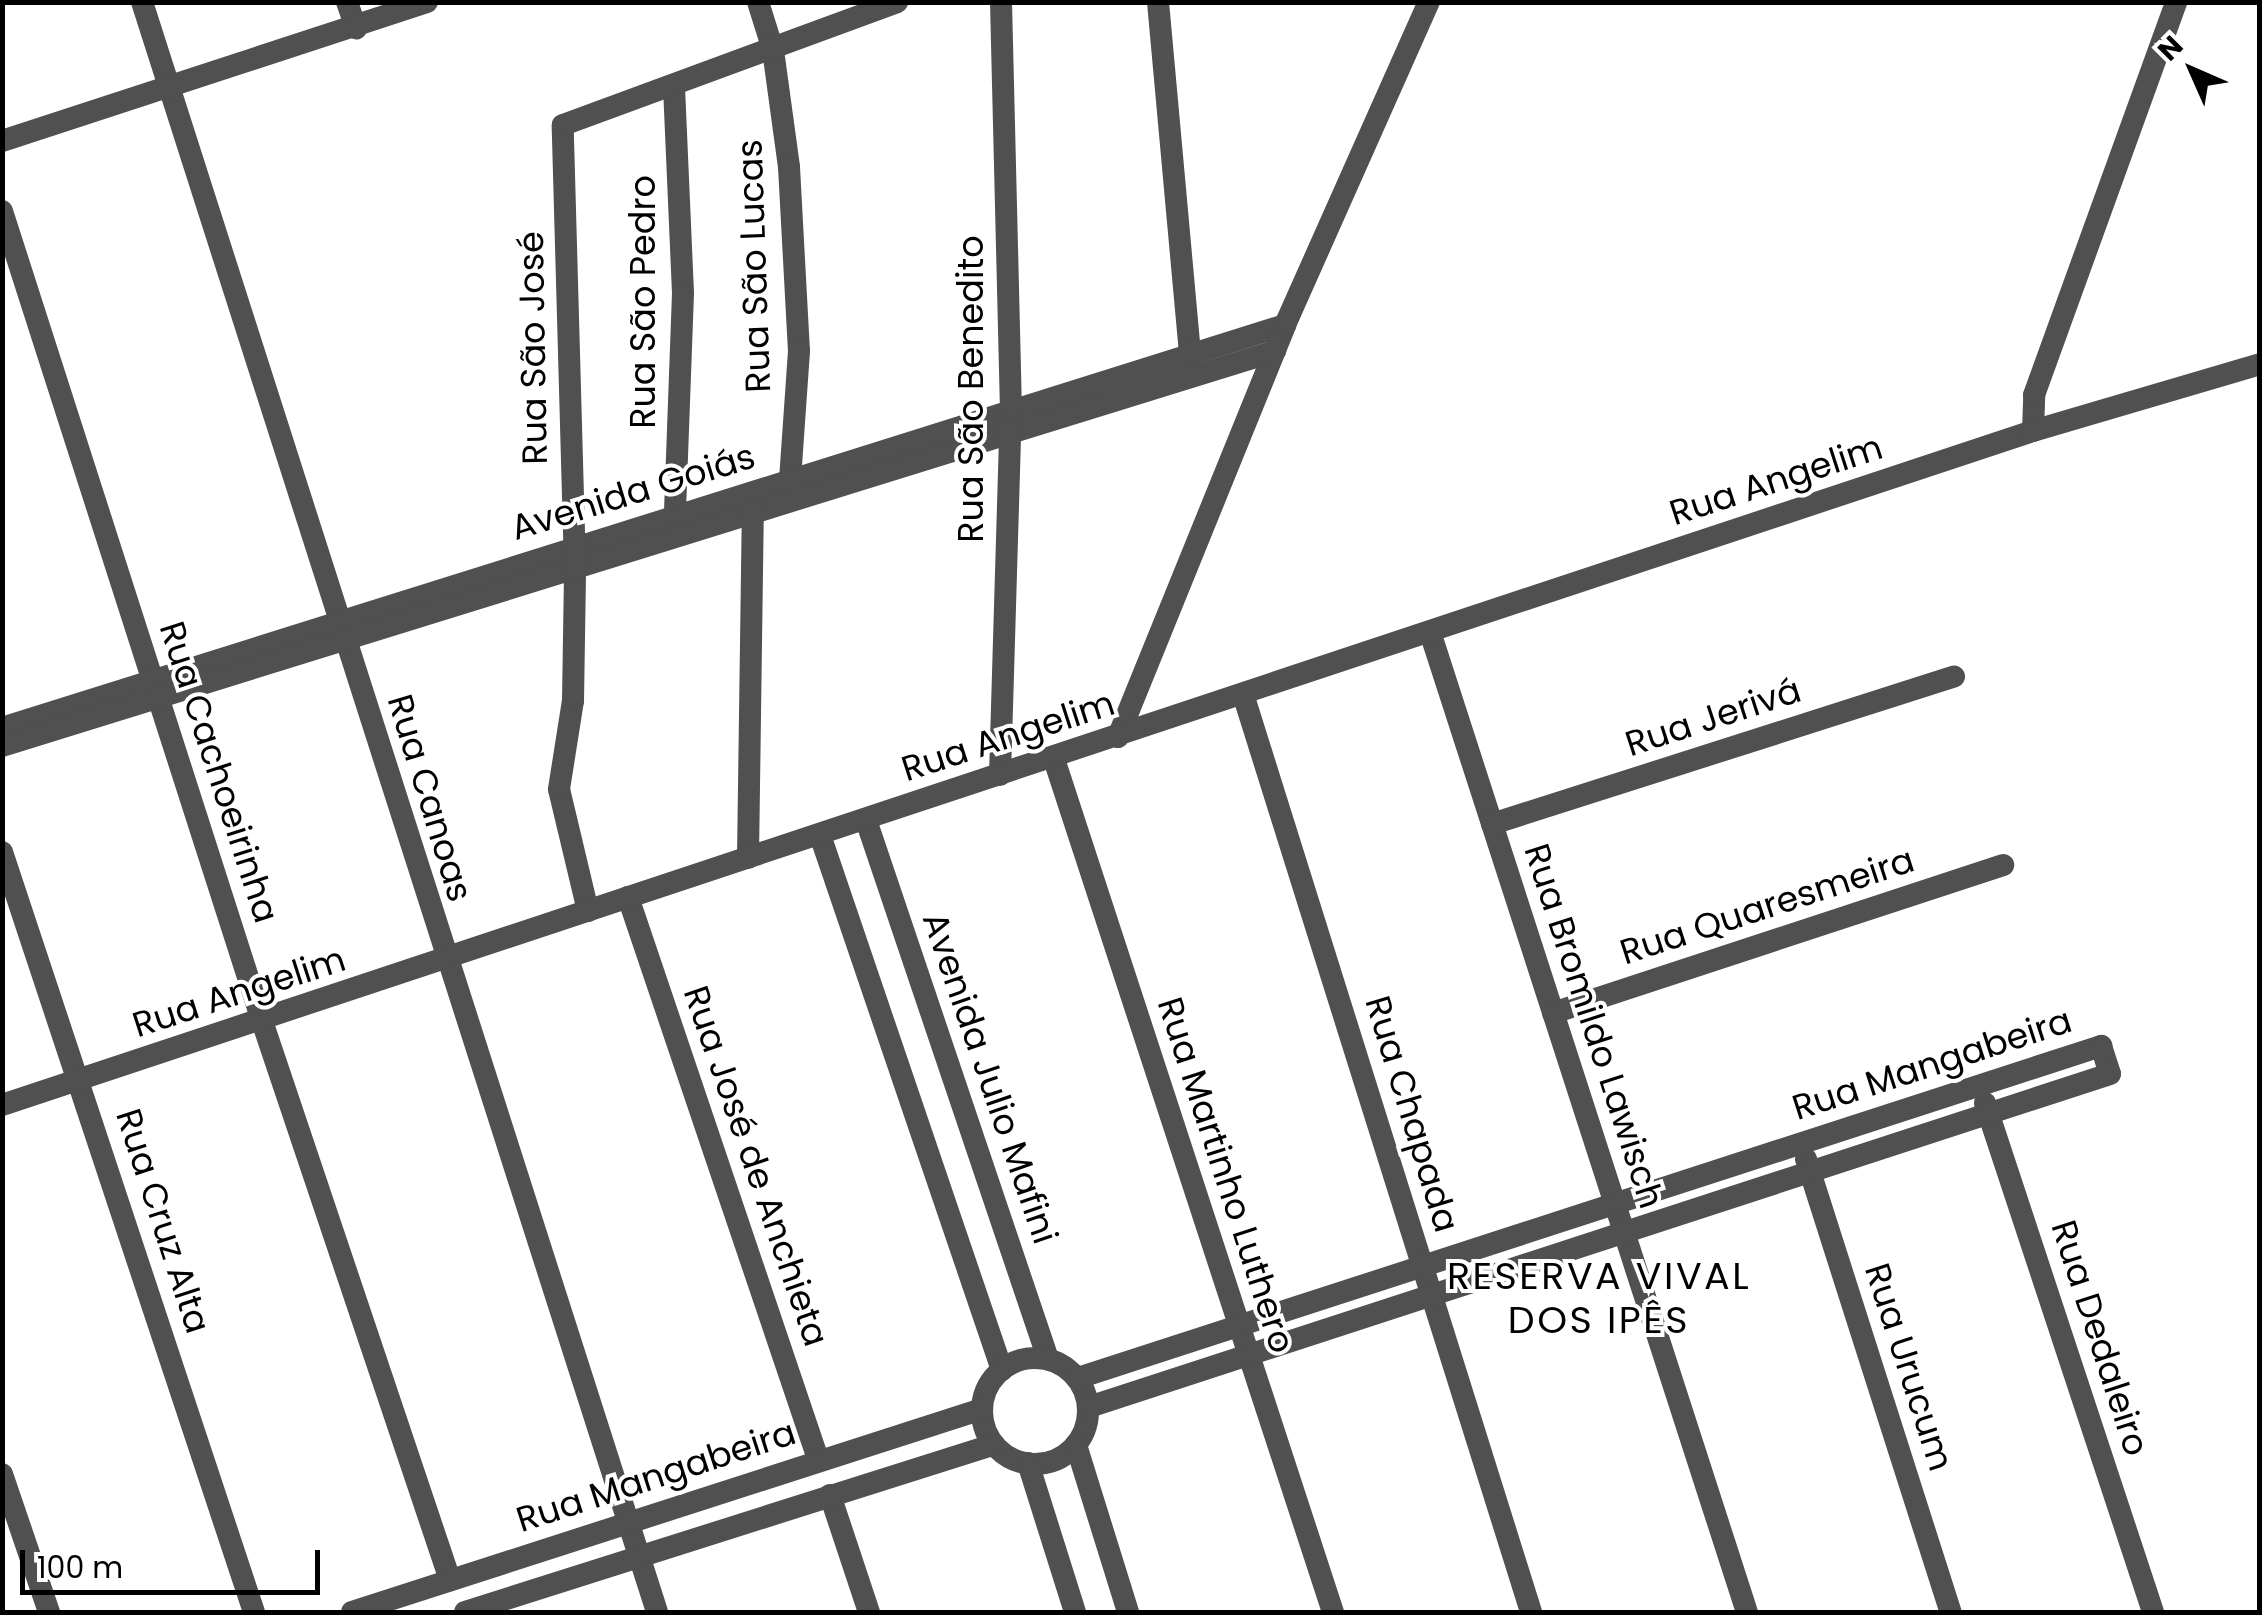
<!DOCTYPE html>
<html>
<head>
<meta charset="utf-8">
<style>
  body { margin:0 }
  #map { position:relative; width:2262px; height:1615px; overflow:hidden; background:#fff; font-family:Poppins,sans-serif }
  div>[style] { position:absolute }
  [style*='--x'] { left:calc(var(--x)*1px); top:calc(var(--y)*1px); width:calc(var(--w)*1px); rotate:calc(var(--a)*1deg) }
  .minor>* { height:22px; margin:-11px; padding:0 11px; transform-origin:11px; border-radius:11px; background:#505050 }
  .minor>.ring { margin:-11px; padding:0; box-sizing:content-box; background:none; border:22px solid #505050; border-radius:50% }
  span { translate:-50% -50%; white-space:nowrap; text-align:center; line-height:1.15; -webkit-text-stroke:8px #fff; paint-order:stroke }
  .street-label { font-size:35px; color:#000 }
  .neighbourhood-label { font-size:38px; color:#000; letter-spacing:2.5px }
  .frame { position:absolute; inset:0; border:5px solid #000; pointer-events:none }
  .north { position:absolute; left:2142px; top:20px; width:100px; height:100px; -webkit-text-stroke:8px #fff; paint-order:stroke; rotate:315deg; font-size:28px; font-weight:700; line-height:40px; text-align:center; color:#000 }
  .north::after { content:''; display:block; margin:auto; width:35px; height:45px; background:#000; clip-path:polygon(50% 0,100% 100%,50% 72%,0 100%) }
  .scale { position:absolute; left:20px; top:1550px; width:300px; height:45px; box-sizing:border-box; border:5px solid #000; border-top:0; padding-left:12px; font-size:30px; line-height:35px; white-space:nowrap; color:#000; -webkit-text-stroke:8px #fff; paint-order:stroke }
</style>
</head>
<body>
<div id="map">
  <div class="minor">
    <div style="--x:142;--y:2;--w:1690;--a:72.26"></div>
    <div style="--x:347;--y:2;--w:28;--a:71"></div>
    <div style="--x:758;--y:2;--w:50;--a:72.6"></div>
    <div style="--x:773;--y:50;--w:118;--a:82.2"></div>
    <div style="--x:789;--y:167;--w:184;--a:86.9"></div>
    <div style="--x:799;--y:351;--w:129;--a:94"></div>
    <div style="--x:1158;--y:2;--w:366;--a:84.8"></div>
    <div style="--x:674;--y:87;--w:206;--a:87.5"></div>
    <div style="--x:683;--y:293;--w:223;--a:92.1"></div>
    <div style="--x:2;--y:141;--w:447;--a:-18.1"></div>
    <div style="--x:2;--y:211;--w:851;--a:72.2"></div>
    <div style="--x:262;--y:1021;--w:590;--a:71.41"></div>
    <div style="--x:2033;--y:431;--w:36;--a:-88"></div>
    <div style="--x:2034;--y:395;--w:418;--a:-70.1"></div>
    <div style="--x:1430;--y:632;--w:1030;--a:72.08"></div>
    <div style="--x:1243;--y:694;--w:962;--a:72.58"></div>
    <div style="--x:2;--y:728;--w:1345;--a:-17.44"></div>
    <div style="--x:1118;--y:737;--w:445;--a:-67.9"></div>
    <div style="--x:1285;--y:325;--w:354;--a:-66"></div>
    <div style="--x:2;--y:746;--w:1333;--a:-17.24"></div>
    <div style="--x:1054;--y:759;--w:897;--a:71.89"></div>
    <div style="--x:1000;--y:775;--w:364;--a:-88.3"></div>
    <div style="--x:1011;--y:411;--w:409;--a:-91.4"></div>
    <div style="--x:866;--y:820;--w:569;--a:71.34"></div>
    <div style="--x:1492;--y:824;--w:485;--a:-17.7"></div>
    <div style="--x:820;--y:835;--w:565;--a:71.21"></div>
    <div style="--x:2;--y:852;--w:801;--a:71.66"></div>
    <div style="--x:748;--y:858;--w:345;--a:-89.2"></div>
    <div style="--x:628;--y:897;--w:593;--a:71.32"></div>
    <div style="--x:588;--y:911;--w:125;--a:-103.4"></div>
    <div style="--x:559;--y:789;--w:89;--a:-81"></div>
    <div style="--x:573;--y:701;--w:133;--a:-89.1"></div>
    <div style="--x:575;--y:568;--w:443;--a:-91.6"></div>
    <div style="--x:563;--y:125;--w:356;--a:-20.2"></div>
    <div style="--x:1553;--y:1013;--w:474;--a:-18.2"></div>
    <div style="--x:1985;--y:1103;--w:536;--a:71.73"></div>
    <div style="--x:2;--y:1105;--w:2140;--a:-18.36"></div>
    <div style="--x:2033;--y:431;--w:237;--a:-16.4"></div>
    <div style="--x:1806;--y:1159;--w:476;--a:72.3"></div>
    <div class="ring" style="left:982px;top:1358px;width:84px;height:84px"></div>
    <div style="--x:1078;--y:1378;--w:1076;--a:-17.98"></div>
    <div style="--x:2101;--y:1046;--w:29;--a:72"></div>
    <div style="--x:2110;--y:1074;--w:1074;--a:161.94"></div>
    <div style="--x:1076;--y:1445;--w:175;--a:72.7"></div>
    <div style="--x:1028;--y:1463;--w:156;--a:72.5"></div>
    <div style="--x:2;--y:1474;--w:146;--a:71.2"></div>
    <div style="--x:830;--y:1495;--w:123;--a:71.6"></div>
    <div style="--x:352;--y:1612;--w:662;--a:-17.86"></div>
    <div style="--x:465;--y:1612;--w:553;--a:-17.58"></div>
  </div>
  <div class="street-label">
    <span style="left:754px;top:266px;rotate:-92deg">Rua São Lucas</span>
    <span style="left:643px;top:302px;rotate:-90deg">Rua São Pedro</span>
    <span style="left:533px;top:348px;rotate:-91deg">Rua São José</span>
    <span style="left:971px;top:389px;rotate:-90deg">Rua São Benedito</span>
    <span style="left:1776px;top:480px;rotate:-18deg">Rua Angelim</span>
    <span style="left:633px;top:492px;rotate:-17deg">Avenida Goiás</span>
    <span style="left:1713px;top:717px;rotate:-18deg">Rua Jerivá</span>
    <span style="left:1008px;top:736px;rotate:-18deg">Rua Angelim</span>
    <span style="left:219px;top:772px;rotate:72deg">Rua Cachoeirinha</span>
    <span style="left:430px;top:798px;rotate:73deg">Rua Canoas</span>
    <span style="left:1767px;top:906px;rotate:-18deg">Rua Quaresmeira</span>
    <span style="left:239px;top:992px;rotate:-18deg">Rua Angelim</span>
    <span style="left:1594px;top:1026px;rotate:72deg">Rua Bromildo Lawisch</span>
    <span style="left:1932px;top:1064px;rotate:-18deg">Rua Mangabeira</span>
    <span style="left:990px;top:1078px;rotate:71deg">Avenida Julio Mafini</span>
    <span style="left:1412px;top:1114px;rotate:73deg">Rua Chapada</span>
    <span style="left:756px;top:1166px;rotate:71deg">Rua José de Anchieta</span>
    <span style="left:1226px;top:1175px;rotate:72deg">Rua Martinho Luthero</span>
    <span style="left:163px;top:1221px;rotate:72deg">Rua Cruz Alta</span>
    <span style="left:2100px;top:1338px;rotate:72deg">Rua Dedaleiro</span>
    <span style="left:1909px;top:1367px;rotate:72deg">Rua Urucum</span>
    <span style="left:656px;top:1476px;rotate:-18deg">Rua Mangabeira</span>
  </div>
  <div class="neighbourhood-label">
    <span style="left:1599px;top:1298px">RESERVA VIVAL<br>DOS IPÊS</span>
  </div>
  <div class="frame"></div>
  <div class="north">N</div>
  <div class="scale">100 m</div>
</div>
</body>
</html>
